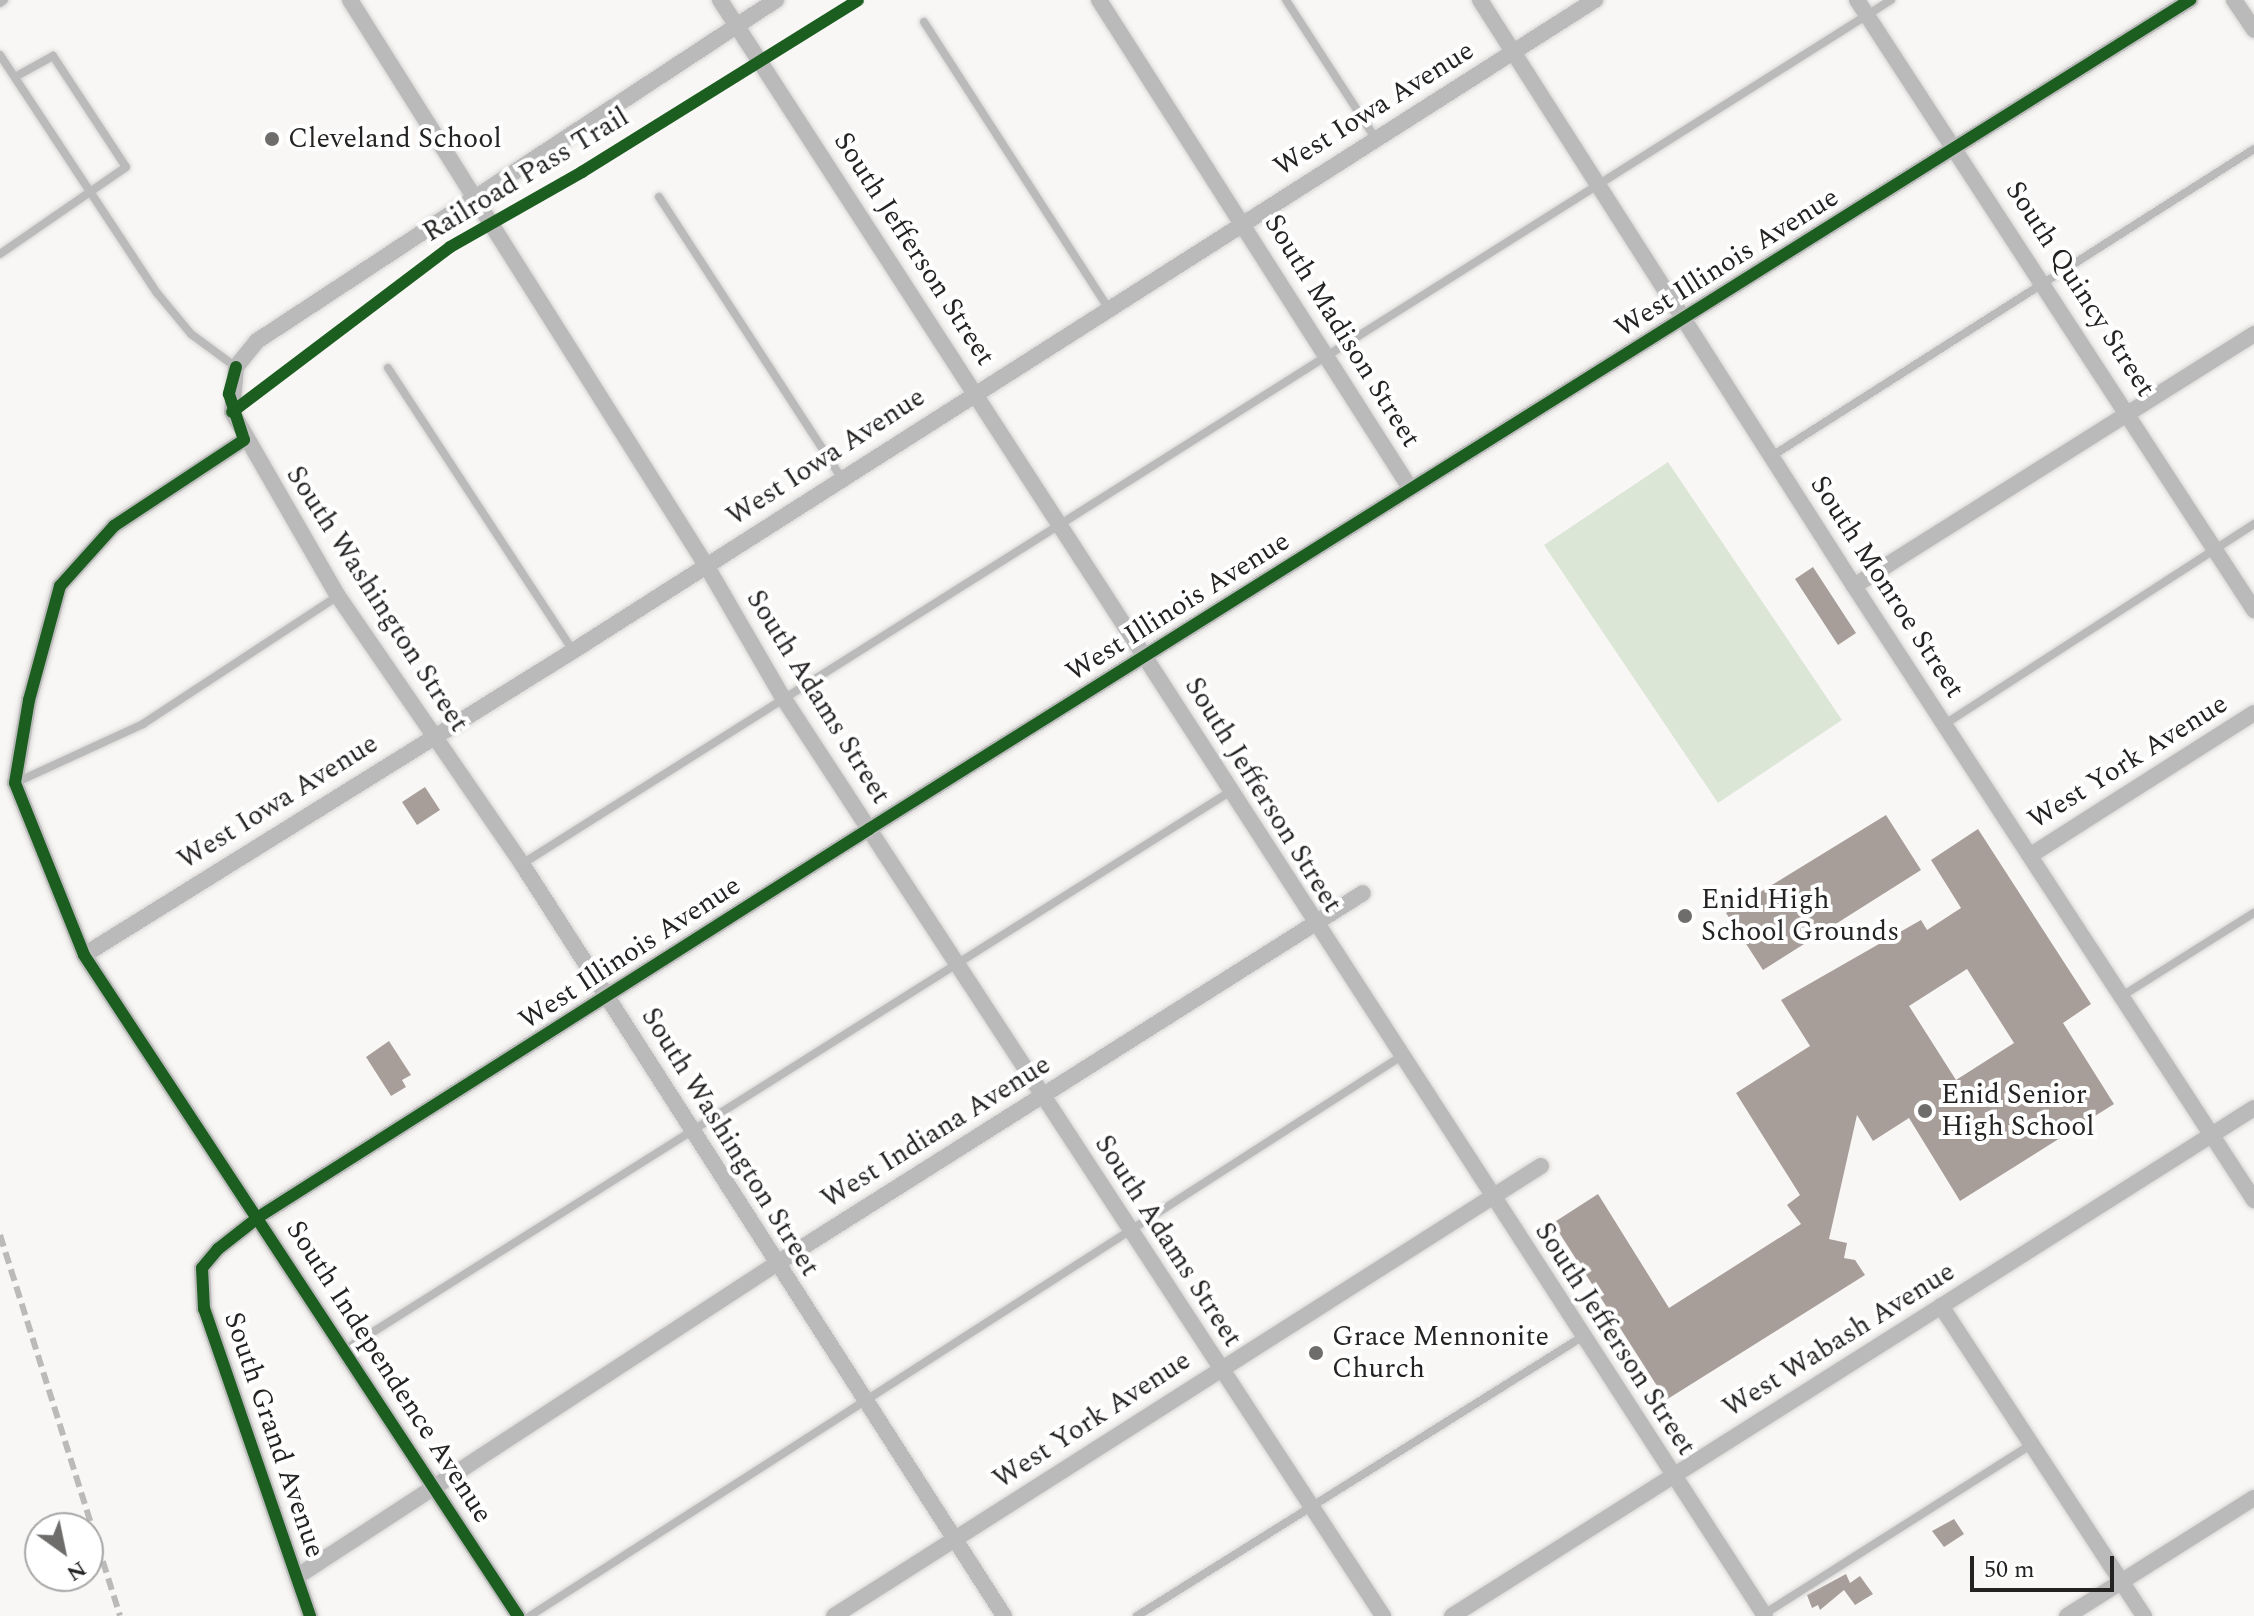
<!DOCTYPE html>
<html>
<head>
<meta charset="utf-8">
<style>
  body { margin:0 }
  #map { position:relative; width:2254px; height:1616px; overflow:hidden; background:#f9f7f5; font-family:Spectral,serif }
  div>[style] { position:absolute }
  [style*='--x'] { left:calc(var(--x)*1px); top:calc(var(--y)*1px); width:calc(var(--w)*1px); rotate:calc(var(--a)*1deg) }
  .green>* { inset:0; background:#dce6d6 }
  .building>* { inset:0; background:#a89e99 }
  .roads { filter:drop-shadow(0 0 2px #d6d5d4) drop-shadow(0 0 2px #d6d5d4) }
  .lane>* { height:8px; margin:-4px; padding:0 4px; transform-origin:4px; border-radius:4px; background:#bbbaba }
  .street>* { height:16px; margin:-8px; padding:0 8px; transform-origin:8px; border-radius:8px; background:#bbbaba }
  .rail>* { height:6px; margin-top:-3px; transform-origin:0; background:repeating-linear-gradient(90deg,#bbbab9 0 12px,transparent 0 18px) }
  .cycleway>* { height:12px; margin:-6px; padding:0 6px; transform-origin:6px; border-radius:6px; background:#1b5e20 }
  .dots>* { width:22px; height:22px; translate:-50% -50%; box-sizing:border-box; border:4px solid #fff; border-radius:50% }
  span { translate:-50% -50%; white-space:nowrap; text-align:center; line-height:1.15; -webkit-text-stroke:8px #fff; paint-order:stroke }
  .street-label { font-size:28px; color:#252322 }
  .poi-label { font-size:28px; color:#252322 }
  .left { translate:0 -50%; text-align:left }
  .north { position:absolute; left:24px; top:1512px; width:80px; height:80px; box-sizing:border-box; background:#fff; border:2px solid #a8a7a7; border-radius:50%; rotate:147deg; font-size:22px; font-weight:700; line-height:32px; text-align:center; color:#252322 }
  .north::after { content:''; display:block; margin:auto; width:28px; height:36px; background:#6f6d6c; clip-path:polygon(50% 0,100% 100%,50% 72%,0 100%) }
  .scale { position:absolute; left:1970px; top:1556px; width:144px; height:36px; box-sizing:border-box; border:4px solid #252322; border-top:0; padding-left:10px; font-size:24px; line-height:28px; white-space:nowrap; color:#252322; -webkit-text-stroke:6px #fff; paint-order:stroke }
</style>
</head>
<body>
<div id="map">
  <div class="green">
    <div style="clip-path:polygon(1668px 462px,1842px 720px,1718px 803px,1544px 545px)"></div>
  </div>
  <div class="building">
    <div style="clip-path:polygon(1813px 567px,1856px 633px,1838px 645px,1795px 579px)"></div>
    <div style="clip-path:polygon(425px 787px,440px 810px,417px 825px,402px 802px)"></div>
    <div style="clip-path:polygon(1886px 815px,1921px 870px,1763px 970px,1726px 913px)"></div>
    <div style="clip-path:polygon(evenodd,1978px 829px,2091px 1004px,2063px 1023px,2114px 1104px,1960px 1201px,1909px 1118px,1873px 1141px,1857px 1115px,1829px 1239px,1847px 1243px,1844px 1258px,1855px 1260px,1865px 1275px,1666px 1400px,1553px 1223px,1598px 1194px,1669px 1308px,1801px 1224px,1787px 1205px,1800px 1195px,1736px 1093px,1810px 1046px,1781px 1000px,1921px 920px,1927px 930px,1961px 908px,1931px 860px,1978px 829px,1967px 969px,2014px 1043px,1956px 1080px,1909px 1006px,1967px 969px)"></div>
    <div style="clip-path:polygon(389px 1041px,411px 1075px,402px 1080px,406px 1087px,391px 1096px,366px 1057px)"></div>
    <div style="clip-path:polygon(1954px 1519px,1964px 1534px,1944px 1547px,1932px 1531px)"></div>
    <div style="clip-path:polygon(1846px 1574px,1850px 1583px,1860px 1576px,1873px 1594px,1855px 1605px,1844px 1590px,1820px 1610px,1818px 1605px,1812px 1608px,1807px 1595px)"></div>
  </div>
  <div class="roads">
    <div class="lane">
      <div style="--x:1286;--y:0;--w:166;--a:57.1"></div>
      <div style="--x:0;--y:3;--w:5;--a:-37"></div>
      <div style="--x:924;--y:22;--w:339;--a:57.2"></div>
      <div style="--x:0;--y:55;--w:285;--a:56.6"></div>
      <div style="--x:157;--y:293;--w:53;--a:50.3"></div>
      <div style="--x:191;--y:334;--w:56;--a:36.3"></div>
      <div style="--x:659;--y:197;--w:334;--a:57"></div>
      <div style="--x:0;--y:254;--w:153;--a:-34.6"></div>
      <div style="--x:126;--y:167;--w:133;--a:-123.3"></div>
      <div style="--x:53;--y:56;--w:43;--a:151.1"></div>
      <div style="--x:388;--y:368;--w:338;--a:56.8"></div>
      <div style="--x:1772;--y:456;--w:571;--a:-32.49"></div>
      <div style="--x:1945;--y:724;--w:368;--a:-32.9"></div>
      <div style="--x:15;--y:783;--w:141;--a:-24.7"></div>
      <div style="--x:143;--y:724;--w:233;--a:-33.3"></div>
      <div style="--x:522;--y:864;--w:1619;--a:-32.26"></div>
      <div style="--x:2122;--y:996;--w:156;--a:-32.2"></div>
      <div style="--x:346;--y:1349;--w:1046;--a:-32.23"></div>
      <div style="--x:530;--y:1616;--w:1034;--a:-32.72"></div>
      <div style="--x:1137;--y:1616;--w:525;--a:-32.09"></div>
      <div style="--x:1761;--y:1616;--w:321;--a:-32.4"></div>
    </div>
    <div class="street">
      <div style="--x:350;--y:0;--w:668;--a:57.79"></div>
      <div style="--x:706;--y:565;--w:151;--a:59.9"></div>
      <div style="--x:782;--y:696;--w:1099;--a:56.84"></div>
      <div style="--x:720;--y:0;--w:1924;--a:57.11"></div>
      <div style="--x:776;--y:0;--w:621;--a:146.69"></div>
      <div style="--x:257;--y:341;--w:33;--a:129"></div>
      <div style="--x:236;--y:367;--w:45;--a:95.1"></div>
      <div style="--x:232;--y:412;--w:212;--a:60.1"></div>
      <div style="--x:338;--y:596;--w:325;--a:55.5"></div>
      <div style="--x:522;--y:864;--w:893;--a:57.34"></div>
      <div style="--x:1099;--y:0;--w:579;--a:57.49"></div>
      <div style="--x:1480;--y:0;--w:695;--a:57.45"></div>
      <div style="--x:1854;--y:586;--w:733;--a:56.92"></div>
      <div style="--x:1857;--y:0;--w:728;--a:56.94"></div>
      <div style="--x:2234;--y:0;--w:36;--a:56"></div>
      <div style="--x:244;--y:440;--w:156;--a:146.5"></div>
      <div style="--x:114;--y:526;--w:81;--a:132"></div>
      <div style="--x:60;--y:586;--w:118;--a:105.2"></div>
      <div style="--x:29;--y:700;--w:84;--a:99.6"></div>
      <div style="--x:15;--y:783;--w:185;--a:68.1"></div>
      <div style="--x:84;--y:955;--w:791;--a:56.71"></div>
      <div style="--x:1854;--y:586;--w:473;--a:-32.2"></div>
      <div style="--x:2031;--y:855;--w:264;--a:-32.5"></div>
      <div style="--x:84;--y:955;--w:576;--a:-31.87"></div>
      <div style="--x:573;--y:651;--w:1212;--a:-32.5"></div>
      <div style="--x:1941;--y:1306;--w:371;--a:56.8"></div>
      <div style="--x:298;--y:1576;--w:571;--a:-33.13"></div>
      <div style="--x:776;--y:1264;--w:694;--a:-32.29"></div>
      <div style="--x:310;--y:1616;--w:325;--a:-109"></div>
      <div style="--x:204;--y:1309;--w:41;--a:-92.8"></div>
      <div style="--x:202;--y:1268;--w:25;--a:-50"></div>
      <div style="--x:218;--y:1249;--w:53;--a:-38.2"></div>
      <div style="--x:260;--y:1216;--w:722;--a:-32.43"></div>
      <div style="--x:869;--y:829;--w:1560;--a:-32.11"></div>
      <div style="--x:834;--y:1616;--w:838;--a:-32.48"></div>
      <div style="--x:1452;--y:1616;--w:949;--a:-32.35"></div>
      <div style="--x:2067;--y:1616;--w:221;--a:-32.3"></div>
    </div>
  </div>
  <div class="rail">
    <div style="--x:0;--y:1235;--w:399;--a:72.5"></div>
  </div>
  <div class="cycleway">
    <div style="--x:236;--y:367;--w:28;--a:105"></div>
    <div style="--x:229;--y:394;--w:48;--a:71.9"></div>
    <div style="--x:244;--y:440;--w:156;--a:146.5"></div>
    <div style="--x:114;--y:526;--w:81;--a:132"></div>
    <div style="--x:60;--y:586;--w:118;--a:105.2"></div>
    <div style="--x:29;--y:700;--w:84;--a:99.6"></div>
    <div style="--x:15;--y:783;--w:185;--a:68.1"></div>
    <div style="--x:84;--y:955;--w:791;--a:56.71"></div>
    <div style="--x:232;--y:412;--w:273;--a:-37.1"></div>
    <div style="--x:450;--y:247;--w:152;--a:-29.6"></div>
    <div style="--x:582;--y:172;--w:325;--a:-31.9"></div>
    <div style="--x:310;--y:1616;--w:325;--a:-109"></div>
    <div style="--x:204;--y:1309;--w:41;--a:-92.8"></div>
    <div style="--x:202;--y:1268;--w:25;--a:-50"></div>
    <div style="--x:218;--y:1249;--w:53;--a:-38.2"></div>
    <div style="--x:260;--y:1216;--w:722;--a:-32.43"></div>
    <div style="--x:869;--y:829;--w:1560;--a:-32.11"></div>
  </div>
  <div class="dots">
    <div style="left:272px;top:139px;background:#6f6d6c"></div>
    <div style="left:1685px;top:916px;background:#6f6d6c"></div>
    <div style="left:1925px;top:1111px;background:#6f6d6c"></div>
    <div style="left:1316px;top:1353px;background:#6f6d6c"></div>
  </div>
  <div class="street-label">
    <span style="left:1374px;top:109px;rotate:-32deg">West Iowa Avenue</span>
    <span style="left:526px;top:175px;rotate:-31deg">Railroad Pass Trail</span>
    <span style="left:914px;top:249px;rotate:57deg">South Jefferson Street</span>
    <span style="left:1727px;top:263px;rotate:-32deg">West Illinois Avenue</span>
    <span style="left:2080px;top:289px;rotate:57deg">South Quincy Street</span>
    <span style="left:1342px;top:331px;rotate:58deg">South Madison Street</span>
    <span style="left:826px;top:457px;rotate:-33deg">West Iowa Avenue</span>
    <span style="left:1887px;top:587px;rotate:57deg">South Monroe Street</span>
    <span style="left:377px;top:599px;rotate:57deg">South Washington Street</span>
    <span style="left:1178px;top:607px;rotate:-32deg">West Illinois Avenue</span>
    <span style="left:818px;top:697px;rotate:58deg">South Adams Street</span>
    <span style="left:2128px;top:762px;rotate:-32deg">West York Avenue</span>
    <span style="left:1263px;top:795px;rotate:58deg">South Jefferson Street</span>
    <span style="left:278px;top:802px;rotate:-32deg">West Iowa Avenue</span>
    <span style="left:630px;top:953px;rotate:-33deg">West Illinois Avenue</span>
    <span style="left:936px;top:1132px;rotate:-32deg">West Indiana Avenue</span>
    <span style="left:730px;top:1142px;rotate:58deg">South Washington Street</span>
    <span style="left:1168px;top:1241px;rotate:57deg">South Adams Street</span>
    <span style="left:1615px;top:1339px;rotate:57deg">South Jefferson Street</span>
    <span style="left:1839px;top:1340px;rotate:-32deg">West Wabash Avenue</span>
    <span style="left:389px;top:1372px;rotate:57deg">South Independence Avenue</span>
    <span style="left:1092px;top:1420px;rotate:-33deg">West York Avenue</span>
    <span style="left:274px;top:1435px;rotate:71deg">South Grand Avenue</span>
  </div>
  <div class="poi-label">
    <span class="left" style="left:288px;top:139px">Cleveland School</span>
    <span class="left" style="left:1701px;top:916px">Enid High<br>School Grounds</span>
    <span class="left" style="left:1941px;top:1111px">Enid Senior<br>High School</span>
    <span class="left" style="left:1332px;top:1353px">Grace Mennonite<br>Church</span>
  </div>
  <div class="north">N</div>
  <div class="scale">50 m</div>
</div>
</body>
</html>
